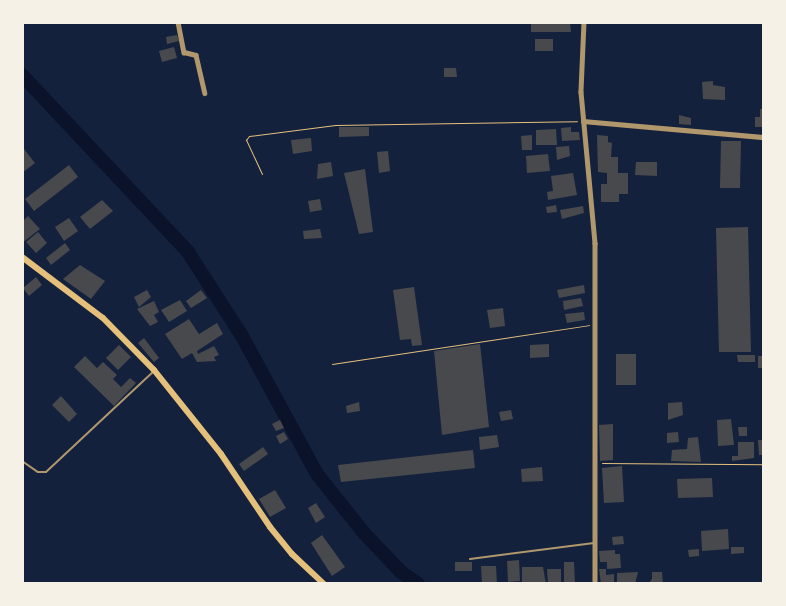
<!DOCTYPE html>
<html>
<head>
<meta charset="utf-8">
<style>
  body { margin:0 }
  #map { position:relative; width:786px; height:606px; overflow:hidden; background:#14213d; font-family:Mulish,sans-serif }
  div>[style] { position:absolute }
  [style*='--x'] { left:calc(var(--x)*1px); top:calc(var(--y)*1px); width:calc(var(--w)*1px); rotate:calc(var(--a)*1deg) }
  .river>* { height:14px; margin:-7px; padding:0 7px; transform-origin:7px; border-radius:7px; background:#0b132b }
  .building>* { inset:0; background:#48494c }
  .path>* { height:1px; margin:-0.5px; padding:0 0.5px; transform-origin:0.5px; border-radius:0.5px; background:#e5c07b }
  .service>* { height:2px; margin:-1px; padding:0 1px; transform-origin:1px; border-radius:1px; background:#b1986c }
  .minor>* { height:4.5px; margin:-2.25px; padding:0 2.25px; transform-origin:2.25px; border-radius:2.25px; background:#b1986c }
  .secondary>* { height:6px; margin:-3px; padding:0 3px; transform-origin:3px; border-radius:3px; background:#e5c07b }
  span { translate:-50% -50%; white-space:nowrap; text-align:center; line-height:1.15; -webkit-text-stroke:4.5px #f6f1e7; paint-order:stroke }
  .frame { position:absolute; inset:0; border:24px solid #f6f1e7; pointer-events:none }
</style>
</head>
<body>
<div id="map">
  <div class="river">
    <div style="--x:22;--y:75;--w:243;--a:46.8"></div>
    <div style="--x:188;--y:252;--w:100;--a:57.3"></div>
    <div style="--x:242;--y:336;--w:157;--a:61.5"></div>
    <div style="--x:317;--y:474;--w:75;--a:51.5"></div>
    <div style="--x:364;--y:533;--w:54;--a:46.5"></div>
    <div style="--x:401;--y:572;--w:21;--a:35"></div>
  </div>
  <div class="building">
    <div style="clip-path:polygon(531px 22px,570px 22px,571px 32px,531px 32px)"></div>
    <div style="clip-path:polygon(177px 35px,179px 41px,167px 44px,166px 37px)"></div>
    <div style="clip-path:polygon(535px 39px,553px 39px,553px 51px,535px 51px)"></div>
    <div style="clip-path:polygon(174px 47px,177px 58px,162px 62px,159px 51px)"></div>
    <div style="clip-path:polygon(444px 68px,456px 68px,457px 77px,444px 77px)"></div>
    <div style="clip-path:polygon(713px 81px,713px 85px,725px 87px,725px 100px,703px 99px,702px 82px)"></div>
    <div style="clip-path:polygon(760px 109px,764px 109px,764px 127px,755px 127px,755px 117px,760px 117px)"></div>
    <div style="clip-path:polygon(679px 115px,691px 118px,691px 125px,679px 124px)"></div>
    <div style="clip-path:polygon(339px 127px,369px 127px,369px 136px,339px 137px)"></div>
    <div style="clip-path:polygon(571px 127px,571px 132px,579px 132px,580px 140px,562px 141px,561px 128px)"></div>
    <div style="clip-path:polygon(556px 129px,557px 145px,536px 145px,536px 130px)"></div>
    <div style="clip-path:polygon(532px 135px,532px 150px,522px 150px,521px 136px)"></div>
    <div style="clip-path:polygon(597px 135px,608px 136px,608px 142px,612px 143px,611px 157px,618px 157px,618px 173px,628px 173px,628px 194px,619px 194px,619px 202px,601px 202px,601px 184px,607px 184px,607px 173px,598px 172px)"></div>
    <div style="clip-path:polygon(311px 138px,312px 151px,293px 154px,291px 140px)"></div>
    <div style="clip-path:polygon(721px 141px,741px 141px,740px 188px,720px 188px)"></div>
    <div style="clip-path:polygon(569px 146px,570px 156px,557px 160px,556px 147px)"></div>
    <div style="clip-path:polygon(24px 149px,35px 163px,22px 173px,22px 151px)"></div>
    <div style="clip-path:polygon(388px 151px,390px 171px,379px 173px,377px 152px)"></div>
    <div style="clip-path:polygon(548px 154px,550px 171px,527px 173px,526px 156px)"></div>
    <div style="clip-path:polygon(331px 162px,333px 176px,317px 179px,318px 164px)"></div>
    <div style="clip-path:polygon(636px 162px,657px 162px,657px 176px,635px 175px)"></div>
    <div style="clip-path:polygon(69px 165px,78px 177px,34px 211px,25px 199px)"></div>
    <div style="clip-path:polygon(365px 169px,373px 232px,359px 234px,344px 173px)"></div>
    <div style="clip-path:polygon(573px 173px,577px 195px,548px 200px,547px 192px,553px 191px,551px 176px)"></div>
    <div style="clip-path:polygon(320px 199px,322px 210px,310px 212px,308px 201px)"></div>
    <div style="clip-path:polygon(102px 200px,113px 211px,90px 229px,80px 217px)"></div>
    <div style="clip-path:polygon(556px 205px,557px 212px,547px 213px,546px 207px)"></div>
    <div style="clip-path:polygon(583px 206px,584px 213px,562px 219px,560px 210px)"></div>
    <div style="clip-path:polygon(28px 216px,40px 229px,22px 243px,22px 222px)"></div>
    <div style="clip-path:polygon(69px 218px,78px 231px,64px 241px,55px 227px)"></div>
    <div style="clip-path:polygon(748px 227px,751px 352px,719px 352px,716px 228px)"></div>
    <div style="clip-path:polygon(320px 229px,322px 238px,304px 239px,303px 231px)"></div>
    <div style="clip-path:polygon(38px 232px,47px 243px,36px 253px,26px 242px)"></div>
    <div style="clip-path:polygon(65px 243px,70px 250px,51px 265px,46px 258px)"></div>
    <div style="clip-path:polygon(80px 265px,105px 281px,91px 299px,63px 279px)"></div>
    <div style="clip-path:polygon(36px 277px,42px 285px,29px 296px,23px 288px)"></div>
    <div style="clip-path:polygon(584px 285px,585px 293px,559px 298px,557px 290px)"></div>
    <div style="clip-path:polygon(414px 287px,422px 345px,412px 346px,411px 339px,400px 340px,393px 290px)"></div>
    <div style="clip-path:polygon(147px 290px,151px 297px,139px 307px,134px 297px)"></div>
    <div style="clip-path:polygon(201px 290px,207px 298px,191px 308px,186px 301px)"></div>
    <div style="clip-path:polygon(581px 298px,583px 306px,564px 310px,563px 301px)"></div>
    <div style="clip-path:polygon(180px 300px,187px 311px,169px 322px,161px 310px)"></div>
    <div style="clip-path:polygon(154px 301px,159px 312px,154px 315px,158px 322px,150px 326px,137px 309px)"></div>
    <div style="clip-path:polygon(503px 308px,505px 326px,490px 328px,487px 310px)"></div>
    <div style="clip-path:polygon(584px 312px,585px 320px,567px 323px,565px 314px)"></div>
    <div style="clip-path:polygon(189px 319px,199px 334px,217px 323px,223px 334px,197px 351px,198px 354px,214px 346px,219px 355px,214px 357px,216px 361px,197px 362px,192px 353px,182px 359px,165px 334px)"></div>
    <div style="clip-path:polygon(144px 338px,159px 358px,154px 362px,138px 343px)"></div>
    <div style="clip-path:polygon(480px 344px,489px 427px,442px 435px,434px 351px)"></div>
    <div style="clip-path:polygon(549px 344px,549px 357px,530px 358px,530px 345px)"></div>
    <div style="clip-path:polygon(119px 345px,131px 357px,118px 370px,106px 358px)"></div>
    <div style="clip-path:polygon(616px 354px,636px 354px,636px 385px,616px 385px)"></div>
    <div style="clip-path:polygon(737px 355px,755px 355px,755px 362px,738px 362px)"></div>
    <div style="clip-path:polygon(85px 356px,97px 368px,103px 362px,117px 375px,113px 379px,121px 387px,130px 378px,136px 383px,114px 406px,74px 367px)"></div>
    <div style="clip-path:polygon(758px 356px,764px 356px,764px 368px,758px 368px)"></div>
    <div style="clip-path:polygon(61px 396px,77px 414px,69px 422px,52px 405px)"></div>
    <div style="clip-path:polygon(359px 402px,360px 411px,347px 413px,346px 406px)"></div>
    <div style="clip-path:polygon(682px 402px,683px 415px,668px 420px,668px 403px)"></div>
    <div style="clip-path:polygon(511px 410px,513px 419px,501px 421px,499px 412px)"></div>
    <div style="clip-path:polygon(731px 419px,734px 445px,718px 446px,717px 420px)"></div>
    <div style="clip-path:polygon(280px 420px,284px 428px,276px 431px,272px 424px)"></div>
    <div style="clip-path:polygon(613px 424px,613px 460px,600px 461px,599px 425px)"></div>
    <div style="clip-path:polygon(738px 427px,747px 427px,747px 436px,739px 436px)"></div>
    <div style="clip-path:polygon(284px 432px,288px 439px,280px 444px,276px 436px)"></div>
    <div style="clip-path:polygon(678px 432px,679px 442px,667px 443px,667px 433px)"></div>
    <div style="clip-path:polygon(497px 435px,499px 447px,480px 450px,479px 437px)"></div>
    <div style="clip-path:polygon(698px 437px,701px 462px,671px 461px,672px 450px,687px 449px,688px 438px)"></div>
    <div style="clip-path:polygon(758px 440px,764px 440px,764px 455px,759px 455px)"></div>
    <div style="clip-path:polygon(738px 442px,754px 442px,754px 458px,732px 461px,732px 456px,738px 456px)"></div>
    <div style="clip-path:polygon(263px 447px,268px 454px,244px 471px,239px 464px)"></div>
    <div style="clip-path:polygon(473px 450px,475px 468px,341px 482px,338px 465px)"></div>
    <div style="clip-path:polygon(622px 466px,624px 502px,604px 503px,602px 468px)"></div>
    <div style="clip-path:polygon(542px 467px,543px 481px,522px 482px,521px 469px)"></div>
    <div style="clip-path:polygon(712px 478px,713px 497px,678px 498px,677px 479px)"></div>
    <div style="clip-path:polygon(275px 490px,286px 508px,270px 517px,259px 499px)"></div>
    <div style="clip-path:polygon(316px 503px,325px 517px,316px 523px,308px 508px)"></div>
    <div style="clip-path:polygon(728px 529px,729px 549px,702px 551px,701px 531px)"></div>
    <div style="clip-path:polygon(322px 535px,345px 567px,332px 576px,311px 543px)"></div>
    <div style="clip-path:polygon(623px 536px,624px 544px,613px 545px,612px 537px)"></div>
    <div style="clip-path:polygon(731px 547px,744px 547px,744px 553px,731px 554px)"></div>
    <div style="clip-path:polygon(699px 549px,699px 556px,689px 557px,688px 550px)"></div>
    <div style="clip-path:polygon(615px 550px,615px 554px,620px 554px,621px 568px,607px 569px,607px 562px,600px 562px,599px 551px)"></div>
    <div style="clip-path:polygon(519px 560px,520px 581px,508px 582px,507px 561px)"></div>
    <div style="clip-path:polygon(455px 562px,472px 562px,472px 571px,455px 571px)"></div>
    <div style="clip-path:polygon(564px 562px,574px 562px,575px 584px,564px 584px)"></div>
    <div style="clip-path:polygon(481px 566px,496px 566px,497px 584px,482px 584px)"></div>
    <div style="clip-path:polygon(522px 567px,543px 567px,546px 584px,522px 584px)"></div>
    <div style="clip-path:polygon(547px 569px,561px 569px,561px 584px,548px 584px)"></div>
    <div style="clip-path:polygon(599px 569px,606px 569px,606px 575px,614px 574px,614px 584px,601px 584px)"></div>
    <div style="clip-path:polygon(638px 572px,635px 584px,617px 584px,617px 573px)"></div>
    <div style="clip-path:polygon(652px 572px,662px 572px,663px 584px,648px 584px,652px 579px)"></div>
  </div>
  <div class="path">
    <div style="--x:262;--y:174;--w:38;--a:-115"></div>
    <div style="--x:246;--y:140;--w:5;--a:-53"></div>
    <div style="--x:249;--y:136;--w:87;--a:-7.3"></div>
    <div style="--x:335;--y:125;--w:242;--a:-0.9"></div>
    <div style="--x:332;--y:364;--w:260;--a:-8.6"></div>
    <div style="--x:602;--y:463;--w:162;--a:0.4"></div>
  </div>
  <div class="service">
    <div style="--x:22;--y:461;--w:19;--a:35"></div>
    <div style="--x:38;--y:472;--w:8;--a:0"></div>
    <div style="--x:46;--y:472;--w:146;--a:-43.1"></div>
    <div style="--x:470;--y:559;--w:125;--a:-7.4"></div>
  </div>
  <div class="minor">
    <div style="--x:178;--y:22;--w:31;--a:79"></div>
    <div style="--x:184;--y:52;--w:12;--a:14"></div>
    <div style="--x:196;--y:55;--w:39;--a:77"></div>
    <div style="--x:584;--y:22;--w:70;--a:92.5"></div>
    <div style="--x:581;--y:92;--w:152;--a:84.7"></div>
    <div style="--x:595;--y:243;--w:341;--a:90"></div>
    <div style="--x:583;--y:121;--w:182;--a:5.1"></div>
  </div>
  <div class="secondary">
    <div style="--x:22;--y:257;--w:101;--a:37"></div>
    <div style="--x:103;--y:318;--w:73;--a:45.6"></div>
    <div style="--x:154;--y:370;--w:107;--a:51.4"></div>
    <div style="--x:221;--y:454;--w:88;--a:56.1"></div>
    <div style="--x:270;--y:527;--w:35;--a:51"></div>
    <div style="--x:292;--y:554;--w:44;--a:43.2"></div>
  </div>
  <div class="frame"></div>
</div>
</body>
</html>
